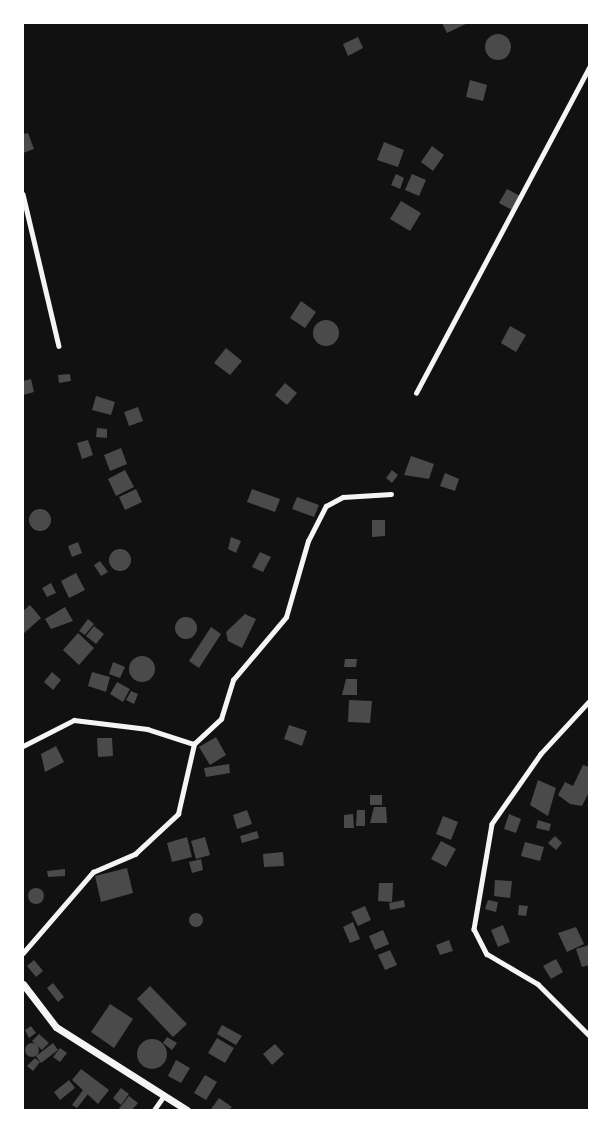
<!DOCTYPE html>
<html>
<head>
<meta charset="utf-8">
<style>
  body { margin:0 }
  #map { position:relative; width:612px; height:1133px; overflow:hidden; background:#111; font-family:Merriweather,serif }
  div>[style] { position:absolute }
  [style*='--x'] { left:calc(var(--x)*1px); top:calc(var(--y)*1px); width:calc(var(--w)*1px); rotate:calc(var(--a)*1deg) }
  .building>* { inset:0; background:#4a4a4a }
  .round { border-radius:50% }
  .minor>* { height:4.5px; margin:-2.25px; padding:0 2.25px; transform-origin:2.25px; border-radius:2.25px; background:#f5f5f5 }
  .primary>* { height:7px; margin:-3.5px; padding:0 3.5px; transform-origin:3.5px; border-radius:3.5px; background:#f5f5f5 }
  span { translate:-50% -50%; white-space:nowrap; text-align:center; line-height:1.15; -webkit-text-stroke:6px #fff; paint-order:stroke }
  .frame { position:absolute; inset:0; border:24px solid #fff; pointer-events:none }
</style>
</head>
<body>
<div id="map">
  <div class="building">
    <div style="clip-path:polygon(442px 23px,468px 23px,447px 33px)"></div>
    <div class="round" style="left:485px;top:34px;width:26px;height:26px"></div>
    <div style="clip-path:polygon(358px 37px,363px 48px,348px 56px,343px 44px)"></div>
    <div style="clip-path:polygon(470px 80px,487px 85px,483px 101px,466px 97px)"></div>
    <div style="clip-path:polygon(28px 133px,34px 149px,23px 153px,23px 134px)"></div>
    <div style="clip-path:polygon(384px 142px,404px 150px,398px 167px,377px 160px)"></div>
    <div style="clip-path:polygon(432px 146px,444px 155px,433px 171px,421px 162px)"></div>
    <div style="clip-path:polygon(396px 174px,404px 178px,400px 189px,391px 185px)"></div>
    <div style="clip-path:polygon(412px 174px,426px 180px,419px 196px,405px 190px)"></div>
    <div style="clip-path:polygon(507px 189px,520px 196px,512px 210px,499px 203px)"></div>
    <div style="clip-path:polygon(401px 201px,421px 213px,410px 231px,390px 219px)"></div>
    <div style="clip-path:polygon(301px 301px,316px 312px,305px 328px,290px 318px)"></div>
    <div class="round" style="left:313px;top:320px;width:26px;height:26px"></div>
    <div style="clip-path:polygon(510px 326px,526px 335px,516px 352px,501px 343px)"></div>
    <div style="clip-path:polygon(226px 348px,242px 361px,230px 375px,214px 363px)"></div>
    <div style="clip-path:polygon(70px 374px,71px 381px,59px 383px,58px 375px)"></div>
    <div style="clip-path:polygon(31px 379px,34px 392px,23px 395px,23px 381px)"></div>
    <div style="clip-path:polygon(285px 383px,297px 393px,287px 405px,275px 395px)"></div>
    <div style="clip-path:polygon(96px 396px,115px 402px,111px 415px,92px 410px)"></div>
    <div style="clip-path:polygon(138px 407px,143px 421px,129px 426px,124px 412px)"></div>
    <div style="clip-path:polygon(97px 428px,107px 429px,107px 438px,96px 437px)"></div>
    <div style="clip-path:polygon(88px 440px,93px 455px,82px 459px,77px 443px)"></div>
    <div style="clip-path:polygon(121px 448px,127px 464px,110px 471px,104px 455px)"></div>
    <div style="clip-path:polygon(411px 456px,434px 464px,429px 479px,404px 475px)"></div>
    <div style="clip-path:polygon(125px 470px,134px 487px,116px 496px,108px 479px)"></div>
    <div style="clip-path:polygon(392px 470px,398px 475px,392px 483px,386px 478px)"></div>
    <div style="clip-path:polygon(445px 473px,459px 479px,455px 491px,440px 486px)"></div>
    <div style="clip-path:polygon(136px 489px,142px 502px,125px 510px,119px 497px)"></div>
    <div style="clip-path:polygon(252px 489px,280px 499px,275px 512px,247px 502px)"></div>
    <div style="clip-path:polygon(297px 497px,319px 505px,314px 517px,292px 509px)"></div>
    <div class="round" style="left:29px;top:509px;width:22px;height:22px"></div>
    <div style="clip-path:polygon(372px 520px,385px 520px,385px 536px,372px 537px)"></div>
    <div style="clip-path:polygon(231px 537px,241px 541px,236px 553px,228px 549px)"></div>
    <div style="clip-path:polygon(78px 542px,82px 553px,72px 557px,68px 546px)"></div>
    <div class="round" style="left:109px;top:549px;width:22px;height:22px"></div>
    <div style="clip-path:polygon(260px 552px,271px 557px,263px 572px,252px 567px)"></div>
    <div style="clip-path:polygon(100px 561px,108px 572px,101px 576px,94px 565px)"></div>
    <div style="clip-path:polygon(76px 573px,85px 590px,69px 598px,61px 581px)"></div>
    <div style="clip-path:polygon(51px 583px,56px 593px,47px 597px,42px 588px)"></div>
    <div style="clip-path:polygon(30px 605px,41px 618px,23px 634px,23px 611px)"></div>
    <div style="clip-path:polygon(65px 607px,73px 621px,51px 629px,45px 619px)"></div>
    <div style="clip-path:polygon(245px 614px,256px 619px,242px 648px,228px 641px,226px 632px)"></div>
    <div class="round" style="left:175px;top:617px;width:22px;height:22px"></div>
    <div style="clip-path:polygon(88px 619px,94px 624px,85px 635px,79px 631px)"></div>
    <div style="clip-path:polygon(94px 626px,104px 634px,96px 644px,86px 636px)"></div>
    <div style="clip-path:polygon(211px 627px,221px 634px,199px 668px,189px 661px)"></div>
    <div style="clip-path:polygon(78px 633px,94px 648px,79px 665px,63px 650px)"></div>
    <div class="round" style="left:129px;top:656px;width:26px;height:26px"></div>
    <div style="clip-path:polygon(345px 659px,357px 659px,356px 667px,344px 667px)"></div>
    <div style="clip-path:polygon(113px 662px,125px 667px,120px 678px,109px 674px)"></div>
    <div style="clip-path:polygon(52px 672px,61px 680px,53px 690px,44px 682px)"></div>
    <div style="clip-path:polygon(92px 672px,110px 677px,106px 692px,88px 686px)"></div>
    <div style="clip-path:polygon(346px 679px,357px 679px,357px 695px,342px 695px)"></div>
    <div style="clip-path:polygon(117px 682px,130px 689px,123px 702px,110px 694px)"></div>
    <div style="clip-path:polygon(131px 691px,138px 694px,134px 704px,126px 700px)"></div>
    <div style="clip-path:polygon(349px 700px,372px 701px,370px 723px,348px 722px)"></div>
    <div style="clip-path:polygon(289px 725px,307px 731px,302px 746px,284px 739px)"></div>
    <div style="clip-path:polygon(216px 737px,226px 755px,210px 765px,199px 747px)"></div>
    <div style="clip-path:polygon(97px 738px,112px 738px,113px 756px,98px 757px)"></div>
    <div style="clip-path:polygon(56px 746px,64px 762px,45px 772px,41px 754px)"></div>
    <div style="clip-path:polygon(229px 764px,230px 773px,206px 777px,204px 768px)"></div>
    <div style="clip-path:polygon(583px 765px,589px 767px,589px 792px,582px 806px,570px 804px,558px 795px,565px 782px,573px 786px)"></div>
    <div style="clip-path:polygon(538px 780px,556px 788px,548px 816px,530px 805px)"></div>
    <div style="clip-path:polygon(370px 795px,382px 795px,382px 805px,370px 805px)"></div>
    <div style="clip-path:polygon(374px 807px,386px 807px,387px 823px,370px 823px)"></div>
    <div style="clip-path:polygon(247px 810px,252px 824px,237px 829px,233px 815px)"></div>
    <div style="clip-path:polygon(357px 810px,365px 810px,365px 826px,356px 826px)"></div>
    <div style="clip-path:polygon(353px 814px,354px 828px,344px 828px,344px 815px)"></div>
    <div style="clip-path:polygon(509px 814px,521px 819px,516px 833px,504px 829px)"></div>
    <div style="clip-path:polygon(443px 816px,458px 822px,451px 840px,436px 834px)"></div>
    <div style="clip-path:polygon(538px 820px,551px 824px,549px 831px,536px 828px)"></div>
    <div style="clip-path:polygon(257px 831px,259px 838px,242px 843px,240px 836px)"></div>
    <div style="clip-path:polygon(555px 836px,562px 843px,556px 850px,548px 843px)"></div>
    <div style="clip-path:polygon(187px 837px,192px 857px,172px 862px,167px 843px)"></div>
    <div style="clip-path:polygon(205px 837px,210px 855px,196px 859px,191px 841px)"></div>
    <div style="clip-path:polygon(441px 841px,456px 849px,446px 867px,431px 859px)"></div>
    <div style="clip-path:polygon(525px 842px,544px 847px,540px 861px,521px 856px)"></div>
    <div style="clip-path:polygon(283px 852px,284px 866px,264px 867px,263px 854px)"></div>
    <div style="clip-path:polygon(201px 859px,203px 870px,192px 873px,189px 862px)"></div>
    <div style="clip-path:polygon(127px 868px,133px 893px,101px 902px,95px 876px)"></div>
    <div style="clip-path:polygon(65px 869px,65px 876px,48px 877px,47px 871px)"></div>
    <div style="clip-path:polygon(495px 880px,512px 881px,510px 898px,494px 896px)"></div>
    <div style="clip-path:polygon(379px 883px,393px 883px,392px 902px,378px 901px)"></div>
    <div class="round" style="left:28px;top:888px;width:16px;height:16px"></div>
    <div style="clip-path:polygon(404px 900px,405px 907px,390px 910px,389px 903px)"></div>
    <div style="clip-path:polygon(488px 900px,498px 902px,496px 912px,485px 909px)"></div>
    <div style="clip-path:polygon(519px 905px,528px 906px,526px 916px,518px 915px)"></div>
    <div style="clip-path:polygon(365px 906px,371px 920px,358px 926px,351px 912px)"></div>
    <div class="round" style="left:189px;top:913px;width:14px;height:14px"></div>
    <div style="clip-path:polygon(353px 922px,360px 939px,350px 943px,343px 927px)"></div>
    <div style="clip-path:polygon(503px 925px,510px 942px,498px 947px,491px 930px)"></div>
    <div style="clip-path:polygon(576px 927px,584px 944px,567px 952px,558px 933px)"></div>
    <div style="clip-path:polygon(383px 930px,389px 944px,375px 950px,369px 936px)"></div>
    <div style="clip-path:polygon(449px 940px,453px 951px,440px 955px,436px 945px)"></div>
    <div style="clip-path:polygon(589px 945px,589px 965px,582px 967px,576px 949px)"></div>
    <div style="clip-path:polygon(390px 950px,397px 965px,385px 970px,378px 955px)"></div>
    <div style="clip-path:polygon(556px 959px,563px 972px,551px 979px,543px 966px)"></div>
    <div style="clip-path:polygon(34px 960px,43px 971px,36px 977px,27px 966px)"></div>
    <div style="clip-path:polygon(53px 983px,64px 997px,58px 1002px,47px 988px)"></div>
    <div style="clip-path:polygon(150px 986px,187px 1024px,173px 1037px,137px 999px)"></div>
    <div style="clip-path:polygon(110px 1004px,133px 1019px,114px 1048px,91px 1032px)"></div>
    <div style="clip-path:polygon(222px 1025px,242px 1036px,236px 1045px,217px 1034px)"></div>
    <div style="clip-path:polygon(31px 1026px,36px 1033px,29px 1038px,25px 1030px)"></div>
    <div style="clip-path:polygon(39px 1034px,49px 1043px,42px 1050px,32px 1041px)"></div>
    <div style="clip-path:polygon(167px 1037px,177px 1043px,172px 1050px,163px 1043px)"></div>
    <div style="clip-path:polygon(217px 1038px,234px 1048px,225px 1063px,208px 1053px)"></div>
    <div class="round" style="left:137px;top:1039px;width:30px;height:30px"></div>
    <div style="clip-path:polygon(53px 1043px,58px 1050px,41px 1063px,36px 1056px)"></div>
    <div class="round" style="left:25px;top:1043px;width:14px;height:14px"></div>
    <div style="clip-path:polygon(275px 1044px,284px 1054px,272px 1065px,263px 1054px)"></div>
    <div style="clip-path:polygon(60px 1048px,67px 1053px,60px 1062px,53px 1057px)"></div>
    <div style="clip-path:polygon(35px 1058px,40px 1062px,33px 1071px,27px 1066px)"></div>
    <div style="clip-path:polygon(176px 1060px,190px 1068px,181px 1083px,168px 1076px)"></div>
    <div style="clip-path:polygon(81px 1069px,109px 1090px,98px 1104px,72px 1080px)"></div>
    <div style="clip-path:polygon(205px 1075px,217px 1082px,206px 1100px,194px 1093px)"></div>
    <div style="clip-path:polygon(69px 1080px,75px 1088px,60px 1100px,54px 1092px)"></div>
    <div style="clip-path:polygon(121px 1088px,129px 1094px,121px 1105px,113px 1098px)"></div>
    <div style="clip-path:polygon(83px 1090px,88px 1094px,77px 1108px,72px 1105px)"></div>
    <div style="clip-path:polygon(129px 1096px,138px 1103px,132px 1110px,118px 1110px)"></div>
    <div style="clip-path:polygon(219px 1098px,232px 1107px,229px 1110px,211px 1109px)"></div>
  </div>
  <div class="minor">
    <div style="--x:23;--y:194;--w:156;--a:76.7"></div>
    <div style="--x:416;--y:393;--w:369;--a:-62"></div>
    <div style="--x:589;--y:702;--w:71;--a:132.7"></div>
    <div style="--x:541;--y:754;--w:85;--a:125"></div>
    <div style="--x:492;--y:824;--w:107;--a:99.7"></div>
    <div style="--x:474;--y:929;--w:28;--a:63"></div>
    <div style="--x:487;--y:954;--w:59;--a:30.5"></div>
    <div style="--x:538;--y:984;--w:72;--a:45"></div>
    <div style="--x:23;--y:746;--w:57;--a:-27"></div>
    <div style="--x:74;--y:720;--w:74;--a:7"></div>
    <div style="--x:147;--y:729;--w:49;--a:17.7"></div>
    <div style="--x:23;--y:953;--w:107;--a:-49.2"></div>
    <div style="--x:93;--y:872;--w:46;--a:-23.2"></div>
    <div style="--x:135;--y:854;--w:59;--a:-42.9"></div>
    <div style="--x:178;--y:814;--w:72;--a:-77.1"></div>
    <div style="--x:194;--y:744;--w:37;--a:-43"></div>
    <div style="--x:221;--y:719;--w:41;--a:-72.9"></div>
    <div style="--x:233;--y:680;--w:82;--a:-49.9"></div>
    <div style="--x:286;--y:617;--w:79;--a:-73.9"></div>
    <div style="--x:308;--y:541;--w:39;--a:-63"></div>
    <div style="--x:326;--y:506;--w:19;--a:-28"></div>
    <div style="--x:343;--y:497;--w:48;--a:-3.6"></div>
    <div style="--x:154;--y:1110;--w:16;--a:-55"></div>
  </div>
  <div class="primary">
    <div style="--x:23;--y:984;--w:54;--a:52.5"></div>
    <div style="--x:56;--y:1027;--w:155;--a:32.4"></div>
  </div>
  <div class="frame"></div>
</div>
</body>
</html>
